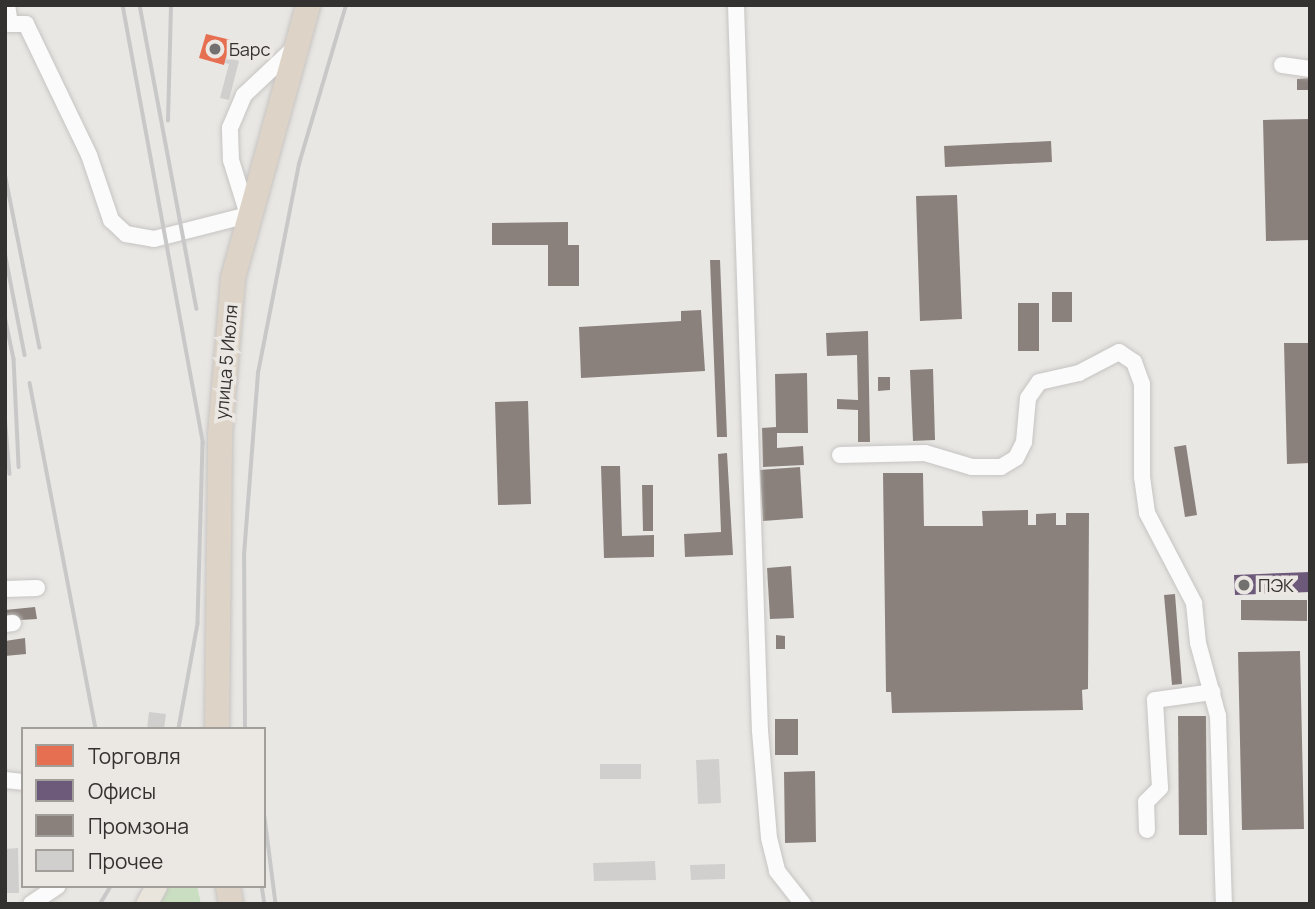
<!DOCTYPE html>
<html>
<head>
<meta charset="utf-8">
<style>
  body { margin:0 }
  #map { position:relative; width:1315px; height:909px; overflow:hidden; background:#e9e7e4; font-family:Manrope,sans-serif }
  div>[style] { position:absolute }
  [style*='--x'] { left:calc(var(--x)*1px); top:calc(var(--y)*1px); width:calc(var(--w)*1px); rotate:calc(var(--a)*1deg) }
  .green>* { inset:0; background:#cadfc1 }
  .shops>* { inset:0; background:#e76f51 }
  .offices>* { inset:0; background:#6d597a }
  .industry>* { inset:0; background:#8a817c }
  .building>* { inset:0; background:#d1cfcd }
  .roads { filter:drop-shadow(0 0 2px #c6c4c2) drop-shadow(0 0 2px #c6c4c2) }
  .minor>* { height:16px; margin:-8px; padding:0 8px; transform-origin:8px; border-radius:8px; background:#fcfbfb }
  .major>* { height:21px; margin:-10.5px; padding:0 10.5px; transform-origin:10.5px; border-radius:10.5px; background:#e9e4dc }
  .highway>* { height:24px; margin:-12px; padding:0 12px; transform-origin:12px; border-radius:12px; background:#ddd3c7 }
  .rail>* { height:3.5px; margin:-1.75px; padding:0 1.75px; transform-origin:1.75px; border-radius:1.75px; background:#c9c8c8 }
  .dots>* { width:19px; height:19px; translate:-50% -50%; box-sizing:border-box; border:4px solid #ebe7e2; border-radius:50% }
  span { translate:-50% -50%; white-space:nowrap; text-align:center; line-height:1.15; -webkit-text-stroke:7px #ebe7e2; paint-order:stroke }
  .poi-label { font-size:18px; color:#343230 }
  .left { translate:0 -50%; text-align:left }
  .street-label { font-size:18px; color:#343230 }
  .frame { position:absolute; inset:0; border:7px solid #343230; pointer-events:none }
  .legend { position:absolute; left:21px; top:727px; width:245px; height:161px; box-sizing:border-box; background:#ebe7e2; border:2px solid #a29f9b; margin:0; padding:9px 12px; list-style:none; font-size:21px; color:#343230 }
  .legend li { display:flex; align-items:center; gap:14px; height:35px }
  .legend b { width:35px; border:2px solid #a29f9b }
</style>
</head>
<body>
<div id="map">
  <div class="green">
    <div style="clip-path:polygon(169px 886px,197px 886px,201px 904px,160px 904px)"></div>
  </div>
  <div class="shops">
    <div style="clip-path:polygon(206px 34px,231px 40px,224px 65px,199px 58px)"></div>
  </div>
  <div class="offices">
    <div style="clip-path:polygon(1310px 572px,1310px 592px,1235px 595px,1234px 575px)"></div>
  </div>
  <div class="industry">
    <div style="clip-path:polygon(1310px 78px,1310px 90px,1297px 90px,1297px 79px)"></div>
    <div style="clip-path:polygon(1310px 119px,1310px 240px,1266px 241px,1263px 120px)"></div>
    <div style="clip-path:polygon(1051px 141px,1052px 162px,945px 167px,944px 146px)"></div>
    <div style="clip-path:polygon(957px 195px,962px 319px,920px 321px,916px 196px)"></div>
    <div style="clip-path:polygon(568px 222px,568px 245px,579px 245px,579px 286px,548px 286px,548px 245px,492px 245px,492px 223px)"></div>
    <div style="clip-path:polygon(710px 260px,720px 260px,727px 437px,717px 437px)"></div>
    <div style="clip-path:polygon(1052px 292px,1072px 292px,1072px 322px,1052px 322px)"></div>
    <div style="clip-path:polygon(1018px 303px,1039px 303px,1039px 351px,1018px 351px)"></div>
    <div style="clip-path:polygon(701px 310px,705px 371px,581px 378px,579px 327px,681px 321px,681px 311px)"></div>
    <div style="clip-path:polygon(868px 331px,870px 442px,858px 442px,858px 410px,837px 409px,837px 399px,858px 400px,857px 355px,827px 356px,826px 333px)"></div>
    <div style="clip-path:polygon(1284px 343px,1310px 343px,1310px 463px,1287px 464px)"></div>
    <div style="clip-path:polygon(933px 369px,935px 440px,913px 441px,910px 370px)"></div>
    <div style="clip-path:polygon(807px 373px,808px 433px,777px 433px,777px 448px,803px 446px,804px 465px,763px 467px,762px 428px,776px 427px,775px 374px)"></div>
    <div style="clip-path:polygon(878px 377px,890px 377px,890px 390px,878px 391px)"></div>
    <div style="clip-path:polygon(528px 401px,531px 504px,498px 505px,495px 402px)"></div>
    <div style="clip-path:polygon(1186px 445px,1197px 515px,1185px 517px,1174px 447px)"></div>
    <div style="clip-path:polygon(727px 453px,733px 555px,685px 557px,684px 534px,721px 532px,718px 454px)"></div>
    <div style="clip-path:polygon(601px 466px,620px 466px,622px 536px,654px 535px,654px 557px,604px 558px)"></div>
    <div style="clip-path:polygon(800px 467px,803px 518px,763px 521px,760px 470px)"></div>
    <div style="clip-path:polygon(883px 473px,923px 473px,924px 526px,983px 526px,982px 511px,1028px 510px,1028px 525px,1036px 525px,1036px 514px,1056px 513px,1056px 525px,1066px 525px,1066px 513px,1089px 513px,1088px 689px,1082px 690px,1083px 710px,892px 713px,891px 692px,886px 692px)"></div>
    <div style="clip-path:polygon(642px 485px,653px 485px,653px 531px,643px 531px)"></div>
    <div style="clip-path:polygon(791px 566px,794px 618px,770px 619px,767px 568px)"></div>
    <div style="clip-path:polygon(1175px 594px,1182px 684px,1172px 685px,1164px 595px)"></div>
    <div style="clip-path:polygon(1241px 600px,1307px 600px,1307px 621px,1241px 620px)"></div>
    <div style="clip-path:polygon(35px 607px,37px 619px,5px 621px,5px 610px)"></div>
    <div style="clip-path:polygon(776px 635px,785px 636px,785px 649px,776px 649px)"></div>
    <div style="clip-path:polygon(25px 638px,26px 654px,5px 656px,5px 641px)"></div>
    <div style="clip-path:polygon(1300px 651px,1304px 829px,1242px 830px,1238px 652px)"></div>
    <div style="clip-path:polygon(1178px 716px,1206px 716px,1207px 835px,1179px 835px)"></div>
    <div style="clip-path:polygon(775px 719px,798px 719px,798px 755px,775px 755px)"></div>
    <div style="clip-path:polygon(815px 771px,816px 842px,785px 843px,784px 772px)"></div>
  </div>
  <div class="building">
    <div style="clip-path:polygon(226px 57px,239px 61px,229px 100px,220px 98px,229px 64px,225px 63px)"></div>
    <div style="clip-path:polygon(149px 712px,166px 714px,164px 729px,147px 729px)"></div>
    <div style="clip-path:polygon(719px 759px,721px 803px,698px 804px,696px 760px)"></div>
    <div style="clip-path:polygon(600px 764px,641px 764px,641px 779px,600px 779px)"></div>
    <div style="clip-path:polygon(18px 848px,19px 893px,5px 893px,5px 849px)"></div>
    <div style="clip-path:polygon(655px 861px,656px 880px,594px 881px,593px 863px)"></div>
    <div style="clip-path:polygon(725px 864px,725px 879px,691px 880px,690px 865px)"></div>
  </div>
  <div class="roads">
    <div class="minor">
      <div style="--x:7;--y:5;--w:19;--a:81"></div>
      <div style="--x:10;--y:24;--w:16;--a:0"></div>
      <div style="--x:26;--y:24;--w:145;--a:64.3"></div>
      <div style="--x:89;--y:155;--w:69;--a:71.3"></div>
      <div style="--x:111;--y:220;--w:21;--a:43"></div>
      <div style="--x:126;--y:234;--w:28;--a:10"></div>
      <div style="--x:154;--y:239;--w:97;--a:-14.3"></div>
      <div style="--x:248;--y:215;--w:58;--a:-107.2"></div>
      <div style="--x:231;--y:160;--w:32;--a:-92"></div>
      <div style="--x:230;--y:128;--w:36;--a:-67"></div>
      <div style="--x:244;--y:95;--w:69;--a:-43.2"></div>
      <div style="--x:736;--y:5;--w:726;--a:88.11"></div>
      <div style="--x:760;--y:731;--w:107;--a:85.2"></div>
      <div style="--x:769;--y:838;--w:34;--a:76"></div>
      <div style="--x:777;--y:871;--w:42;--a:51.8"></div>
      <div style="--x:1282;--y:65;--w:28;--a:8"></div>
      <div style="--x:840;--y:455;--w:85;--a:-1.3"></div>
      <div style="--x:925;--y:453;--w:49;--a:16.6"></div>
      <div style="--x:972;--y:467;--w:29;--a:0"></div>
      <div style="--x:1001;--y:467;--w:17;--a:-31"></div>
      <div style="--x:1016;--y:458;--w:18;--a:-63"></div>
      <div style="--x:1024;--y:442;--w:44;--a:-84.8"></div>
      <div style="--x:1028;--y:398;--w:19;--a:-55"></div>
      <div style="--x:1039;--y:382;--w:41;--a:-12.7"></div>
      <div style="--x:1079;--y:373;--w:45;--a:-27.7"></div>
      <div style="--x:1119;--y:352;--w:18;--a:34"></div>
      <div style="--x:1134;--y:362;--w:23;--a:70"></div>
      <div style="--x:1142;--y:384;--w:93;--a:90"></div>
      <div style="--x:1142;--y:477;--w:36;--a:82"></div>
      <div style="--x:1147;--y:513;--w:102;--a:62.4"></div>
      <div style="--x:1194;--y:603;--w:40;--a:84.3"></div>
      <div style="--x:1198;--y:643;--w:76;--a:74.7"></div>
      <div style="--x:1218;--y:716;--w:188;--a:88.2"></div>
      <div style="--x:5;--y:589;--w:32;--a:-2"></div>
      <div style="--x:5;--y:624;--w:8;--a:-7"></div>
      <div style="--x:5;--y:780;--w:18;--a:6"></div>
      <div style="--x:1147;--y:830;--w:28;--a:-92"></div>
      <div style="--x:1146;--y:802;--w:20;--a:-45"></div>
      <div style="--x:1160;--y:788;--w:88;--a:-93.3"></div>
      <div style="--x:1155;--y:700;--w:58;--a:-8"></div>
      <div style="--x:31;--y:904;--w:32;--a:-34"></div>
    </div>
    <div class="major">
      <div style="--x:146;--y:904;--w:21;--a:-61"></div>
    </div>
    <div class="highway">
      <div style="--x:217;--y:729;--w:295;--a:-89.4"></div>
      <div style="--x:220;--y:434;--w:157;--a:-85.2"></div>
      <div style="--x:233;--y:278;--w:283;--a:-74.6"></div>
      <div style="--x:228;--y:886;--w:18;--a:81"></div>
    </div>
  </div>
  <div class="rail">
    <div style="--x:123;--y:5;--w:445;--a:79.6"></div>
    <div style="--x:203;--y:443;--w:181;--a:91.6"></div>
    <div style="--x:198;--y:624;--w:107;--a:100.3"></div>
    <div style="--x:140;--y:5;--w:309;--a:79.4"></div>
    <div style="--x:168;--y:121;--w:116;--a:-88.5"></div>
    <div style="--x:5;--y:173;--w:178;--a:78.7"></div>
    <div style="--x:5;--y:252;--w:105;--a:79"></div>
    <div style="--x:5;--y:316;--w:44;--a:78.2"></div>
    <div style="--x:14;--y:359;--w:108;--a:87.3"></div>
    <div style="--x:30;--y:383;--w:352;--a:79.2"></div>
    <div style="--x:5;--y:415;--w:59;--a:85.2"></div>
    <div style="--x:245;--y:729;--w:174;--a:-90.3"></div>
    <div style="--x:244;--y:555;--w:183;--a:-85.6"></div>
    <div style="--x:258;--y:373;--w:213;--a:-78.9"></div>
    <div style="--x:299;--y:164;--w:166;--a:-73.5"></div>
    <div style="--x:264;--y:810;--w:95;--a:82.7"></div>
    <div style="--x:262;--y:886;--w:18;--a:81"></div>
    <div style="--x:100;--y:904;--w:21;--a:-59"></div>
  </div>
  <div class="dots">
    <div style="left:215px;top:49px;background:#73716f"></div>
    <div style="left:1244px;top:585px;background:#73716f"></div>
  </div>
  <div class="poi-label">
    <span class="left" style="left:229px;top:49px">Барс</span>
    <span class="left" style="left:1258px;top:585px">ПЭК</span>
  </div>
  <div class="street-label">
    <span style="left:226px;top:362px;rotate:-85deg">улица 5 Июля</span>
  </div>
  <div class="frame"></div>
  <ul class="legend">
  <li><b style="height:19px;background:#e76f51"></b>Торговля</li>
  <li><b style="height:19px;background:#6d597a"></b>Офисы</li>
  <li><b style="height:19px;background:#8a817c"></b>Промзона</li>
  <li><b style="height:19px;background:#d1cfcd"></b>Прочее</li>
  </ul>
</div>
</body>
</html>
